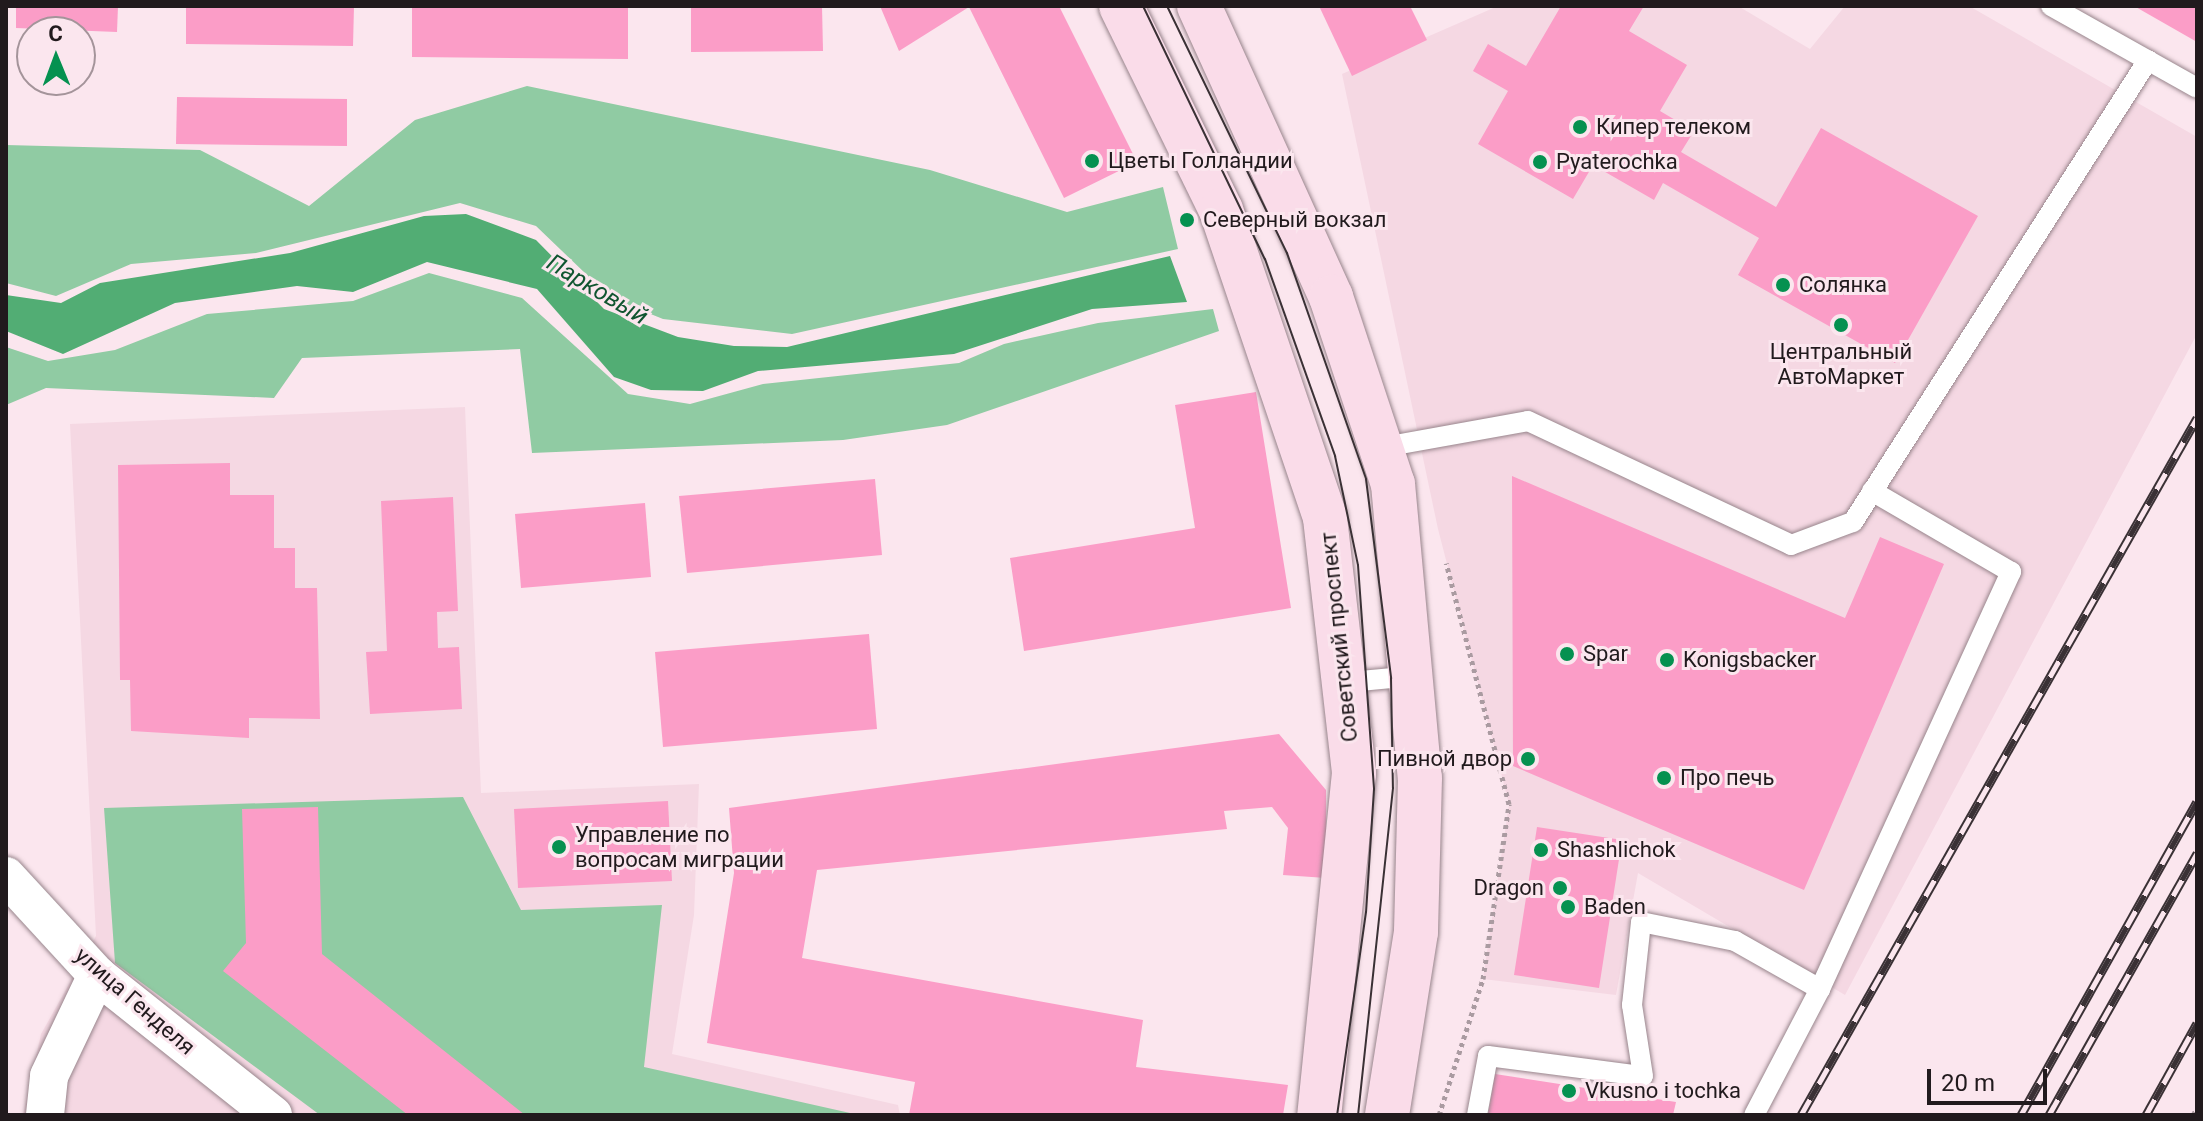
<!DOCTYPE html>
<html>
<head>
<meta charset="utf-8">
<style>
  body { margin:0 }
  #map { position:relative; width:2203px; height:1121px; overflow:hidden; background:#fbe6ee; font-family:Roboto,sans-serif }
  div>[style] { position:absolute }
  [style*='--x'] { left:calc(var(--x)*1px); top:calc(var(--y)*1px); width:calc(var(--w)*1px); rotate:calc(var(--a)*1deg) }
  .built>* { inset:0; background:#f5d8e3 }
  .green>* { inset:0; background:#90cba3 }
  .water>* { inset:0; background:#52ad74 }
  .building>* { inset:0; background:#fb9dc7 }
  .path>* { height:5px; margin-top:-2.5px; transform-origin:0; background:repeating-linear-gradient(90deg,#aa9ba1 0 4px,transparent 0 8px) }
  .roads { filter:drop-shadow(0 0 2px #98858c) drop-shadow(0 0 2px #98858c) }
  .lane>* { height:20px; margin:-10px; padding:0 10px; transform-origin:10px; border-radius:10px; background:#fff }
  .street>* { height:38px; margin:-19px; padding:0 19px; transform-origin:19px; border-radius:19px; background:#fff }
  .primary>* { height:44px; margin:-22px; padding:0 22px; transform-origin:22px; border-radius:22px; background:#fadce9 }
  .tram>* { height:2px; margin:-1px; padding:0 1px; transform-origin:1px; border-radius:1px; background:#3a3135 }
  .rail>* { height:9px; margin-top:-4.5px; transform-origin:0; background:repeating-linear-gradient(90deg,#fbe6ee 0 18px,#3a3135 0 36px); box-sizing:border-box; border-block:2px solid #3a3135 }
  .dots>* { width:22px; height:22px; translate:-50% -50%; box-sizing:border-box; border:4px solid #fbe6ee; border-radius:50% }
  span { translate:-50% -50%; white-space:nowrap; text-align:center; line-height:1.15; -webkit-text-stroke:6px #fbe6ee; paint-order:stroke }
  .poi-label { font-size:22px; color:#211a1d }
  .left { translate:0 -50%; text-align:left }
  .right { translate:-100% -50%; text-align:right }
  .street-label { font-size:22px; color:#211a1d }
  .water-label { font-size:24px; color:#105530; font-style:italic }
  .frame { position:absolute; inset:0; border:8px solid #211a1d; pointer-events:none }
  .north { position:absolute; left:16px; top:16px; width:80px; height:80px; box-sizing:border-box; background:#fbe6ee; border:2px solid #a4949a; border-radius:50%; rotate:359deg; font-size:22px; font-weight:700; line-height:32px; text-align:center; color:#211a1d }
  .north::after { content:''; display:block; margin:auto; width:28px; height:36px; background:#059150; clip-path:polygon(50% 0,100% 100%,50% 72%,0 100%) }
  .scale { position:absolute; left:1927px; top:1069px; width:120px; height:36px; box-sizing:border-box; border:4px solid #211a1d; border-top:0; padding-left:10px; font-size:24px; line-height:28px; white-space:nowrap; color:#211a1d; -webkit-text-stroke:6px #fbe6ee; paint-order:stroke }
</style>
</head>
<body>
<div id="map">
  <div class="built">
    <div style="clip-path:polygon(1498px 6px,1738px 6px,1810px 49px,1845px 6px,1969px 6px,2197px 137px,2197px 334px,1845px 995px,1638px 873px,1616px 995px,1483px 979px,1509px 804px,1438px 529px,1342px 74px)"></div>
    <div style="clip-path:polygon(465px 407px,481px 793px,699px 784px,694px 915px,672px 1054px,898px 1105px,900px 1115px,23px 1115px,41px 1034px,96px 936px,70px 424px)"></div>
  </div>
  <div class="green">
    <div style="clip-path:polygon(527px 86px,930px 170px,1067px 212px,1163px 187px,1178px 249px,792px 334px,663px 319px,611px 298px,536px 226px,460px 203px,256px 253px,131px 264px,56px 296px,6px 283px,6px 145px,200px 150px,309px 206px,415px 120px)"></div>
    <div style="clip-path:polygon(429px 273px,522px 298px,628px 394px,690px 404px,763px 384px,959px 363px,1004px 344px,1098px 323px,1213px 309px,1219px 331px,947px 425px,843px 440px,532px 453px,520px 349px,302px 358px,274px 398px,46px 388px,6px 405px,6px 347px,48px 361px,115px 350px,207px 314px,353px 301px)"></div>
    <div style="clip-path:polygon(463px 797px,521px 910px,662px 905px,644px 1067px,859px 1115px,320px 1115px,115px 963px,104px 808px)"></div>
  </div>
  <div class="water">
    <div style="clip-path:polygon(466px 214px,536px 240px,604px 309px,678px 337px,734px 346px,787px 347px,1170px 256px,1187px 302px,1092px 309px,954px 354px,758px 371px,703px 391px,651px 390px,614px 377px,537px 289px,427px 262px,353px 292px,297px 286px,175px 303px,63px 354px,6px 331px,6px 295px,61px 303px,100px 283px,290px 253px,424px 216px)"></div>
  </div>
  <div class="building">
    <div style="clip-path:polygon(16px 6px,118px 6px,117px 32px,16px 28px)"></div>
    <div style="clip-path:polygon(186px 6px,354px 6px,353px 46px,186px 44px)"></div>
    <div style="clip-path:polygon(412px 6px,628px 6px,628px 59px,412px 57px)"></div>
    <div style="clip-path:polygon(691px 6px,822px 6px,823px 51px,691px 52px)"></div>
    <div style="clip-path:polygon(880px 6px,1059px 6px,1137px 162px,1064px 198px,969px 7px,899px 51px)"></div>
    <div style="clip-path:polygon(1319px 6px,1410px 6px,1427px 40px,1352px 76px)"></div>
    <div style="clip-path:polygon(1561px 6px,1644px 6px,1629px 31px,1687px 65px,1660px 111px,1694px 131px,1681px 152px,1776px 207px,1821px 128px,1978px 216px,1895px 363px,1738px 275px,1759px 238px,1663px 183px,1654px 200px,1593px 165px,1573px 199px,1478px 144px,1508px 91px,1473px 71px,1488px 44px,1526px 66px)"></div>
    <div style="clip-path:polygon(2134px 6px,2197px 6px,2197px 42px)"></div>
    <div style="clip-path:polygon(177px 97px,347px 99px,347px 146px,176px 144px)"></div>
    <div style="clip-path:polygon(1256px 392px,1291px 608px,1024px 651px,1010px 558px,1195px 528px,1175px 405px)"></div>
    <div style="clip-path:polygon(230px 463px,230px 495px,274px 495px,274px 548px,295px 548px,295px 588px,317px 588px,320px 719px,249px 718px,249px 738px,131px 731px,130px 680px,120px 680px,118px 465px)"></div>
    <div style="clip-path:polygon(1512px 476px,1845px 618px,1880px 537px,1944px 564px,1804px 890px,1513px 766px)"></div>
    <div style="clip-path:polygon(875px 479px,882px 555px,687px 573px,679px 496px)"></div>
    <div style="clip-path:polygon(453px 497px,458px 611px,437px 612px,438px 648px,459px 647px,462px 709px,370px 714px,366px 652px,387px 651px,381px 501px)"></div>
    <div style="clip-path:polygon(645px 503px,651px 577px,521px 588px,515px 514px)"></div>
    <div style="clip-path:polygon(869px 634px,877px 729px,663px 747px,655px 652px)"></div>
    <div style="clip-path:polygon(1279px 734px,1326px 790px,1326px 878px,1283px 875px,1288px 828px,1272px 807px,1224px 811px,1227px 829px,817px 870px,802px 958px,1143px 1020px,1136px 1067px,1288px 1085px,1283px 1115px,909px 1115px,915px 1082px,707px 1043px,734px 873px,729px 808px)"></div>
    <div style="clip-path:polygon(668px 801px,672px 881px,518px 888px,514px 809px)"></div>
    <div style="clip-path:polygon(318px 807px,322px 954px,525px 1115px,408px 1115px,223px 971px,246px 943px,242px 809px)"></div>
    <div style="clip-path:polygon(1537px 827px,1622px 840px,1599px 988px,1514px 975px)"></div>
    <div style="clip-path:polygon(1495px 1074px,1676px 1102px,1673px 1115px,1488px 1115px)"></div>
  </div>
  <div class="path">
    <div style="--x:1439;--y:1115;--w:143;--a:-72.1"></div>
    <div style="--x:1483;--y:979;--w:177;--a:-81.5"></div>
    <div style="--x:1509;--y:804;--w:249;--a:-104.6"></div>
    <div style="--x:2193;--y:1115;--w:8;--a:-60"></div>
  </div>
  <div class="roads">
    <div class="lane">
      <div style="--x:2051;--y:6;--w:167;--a:29.3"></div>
      <div style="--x:1384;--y:447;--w:146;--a:-10.2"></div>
      <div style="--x:1528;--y:421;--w:291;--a:25.2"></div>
      <div style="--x:1791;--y:545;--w:66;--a:-20.4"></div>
      <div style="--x:1853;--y:522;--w:548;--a:-57.44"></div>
      <div style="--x:1338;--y:683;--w:75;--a:-5.3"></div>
      <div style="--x:1820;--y:989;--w:459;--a:-65.4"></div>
      <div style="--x:2011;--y:572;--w:161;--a:-149.8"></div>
      <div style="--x:1477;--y:1115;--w:60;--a:-79.4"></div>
      <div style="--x:1488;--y:1056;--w:156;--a:7.4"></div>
      <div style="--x:1643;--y:1076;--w:72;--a:-98.8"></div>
      <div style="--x:1632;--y:1005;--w:83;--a:-83.8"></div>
      <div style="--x:1641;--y:922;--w:96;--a:11.4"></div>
      <div style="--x:1735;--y:941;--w:98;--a:29.5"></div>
      <div style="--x:1820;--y:989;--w:142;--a:117.6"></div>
    </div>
    <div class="street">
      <div style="--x:6;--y:876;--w:134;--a:47.4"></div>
      <div style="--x:97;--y:975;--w:225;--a:38.5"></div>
      <div style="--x:45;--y:1115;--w:39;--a:-84"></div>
      <div style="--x:49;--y:1076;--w:112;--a:-64.6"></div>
    </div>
    <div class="primary">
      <div style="--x:1121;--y:6;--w:227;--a:63.9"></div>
      <div style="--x:1221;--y:210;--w:325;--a:71.3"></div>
      <div style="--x:1325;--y:518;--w:257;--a:83.5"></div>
      <div style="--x:1354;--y:773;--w:344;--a:95.8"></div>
      <div style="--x:1199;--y:6;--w:320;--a:65.6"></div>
      <div style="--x:1331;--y:297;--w:197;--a:71.7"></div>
      <div style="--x:1393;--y:484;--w:295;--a:84.8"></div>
      <div style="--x:1420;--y:778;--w:154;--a:91.5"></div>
      <div style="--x:1416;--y:932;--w:185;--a:99"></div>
    </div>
  </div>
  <div class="tram">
    <div style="--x:1143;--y:6;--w:281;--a:64.3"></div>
    <div style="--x:1265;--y:259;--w:209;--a:70.4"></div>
    <div style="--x:1335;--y:456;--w:111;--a:78.1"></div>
    <div style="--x:1358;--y:565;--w:225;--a:85.9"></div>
    <div style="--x:1374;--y:789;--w:123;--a:93.7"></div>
    <div style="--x:1366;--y:912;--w:205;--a:98.1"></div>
    <div style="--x:1167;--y:6;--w:275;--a:64.1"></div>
    <div style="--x:1287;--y:253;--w:239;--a:70.7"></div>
    <div style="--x:1366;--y:479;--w:201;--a:82.8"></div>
    <div style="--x:1391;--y:678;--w:110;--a:89"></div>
    <div style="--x:1393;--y:788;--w:329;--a:96.1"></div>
  </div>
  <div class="rail">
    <div style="--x:1801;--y:1115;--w:802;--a:-60.4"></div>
    <div style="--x:2021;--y:1115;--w:359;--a:-60.7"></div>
    <div style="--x:2049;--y:1115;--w:301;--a:-60.5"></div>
    <div style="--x:2146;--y:1115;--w:105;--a:-61"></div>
  </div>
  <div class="dots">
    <div style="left:1580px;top:127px;background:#059150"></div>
    <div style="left:1092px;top:161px;background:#059150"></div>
    <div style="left:1540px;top:162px;background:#059150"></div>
    <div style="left:1187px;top:220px;background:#059150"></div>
    <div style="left:1783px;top:285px;background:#059150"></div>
    <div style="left:1841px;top:325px;background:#059150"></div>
    <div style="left:1567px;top:654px;background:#059150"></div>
    <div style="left:1667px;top:660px;background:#059150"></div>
    <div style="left:1528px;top:759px;background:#059150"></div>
    <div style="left:1664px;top:778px;background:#059150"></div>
    <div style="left:559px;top:847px;background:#059150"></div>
    <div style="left:1541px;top:850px;background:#059150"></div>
    <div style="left:1560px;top:888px;background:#059150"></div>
    <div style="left:1568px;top:907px;background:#059150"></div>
    <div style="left:1569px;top:1091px;background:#059150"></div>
  </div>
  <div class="poi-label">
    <span class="left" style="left:1596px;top:127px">Кипер телеком</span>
    <span class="left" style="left:1108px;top:161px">Цветы Голландии</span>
    <span class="left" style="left:1556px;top:162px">Pyaterochka</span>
    <span class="left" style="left:1203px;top:220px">Северный вокзал</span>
    <span class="left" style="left:1799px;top:285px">Солянка</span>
    <span style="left:1841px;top:364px">Центральный<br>АвтоМаркет</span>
    <span class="left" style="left:1583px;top:654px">Spar</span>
    <span class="left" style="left:1683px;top:660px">Konigsbacker</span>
    <span class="right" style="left:1512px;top:759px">Пивной двор</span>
    <span class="left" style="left:1680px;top:778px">Про печь</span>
    <span class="left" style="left:575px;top:847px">Управление по<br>вопросам миграции</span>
    <span class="left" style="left:1557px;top:850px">Shashlichok</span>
    <span class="right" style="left:1544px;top:888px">Dragon</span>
    <span class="left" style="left:1584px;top:907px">Baden</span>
    <span class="left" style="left:1585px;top:1091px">Vkusno i tochka</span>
  </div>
  <div class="street-label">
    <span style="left:1339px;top:637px;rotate:-96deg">Советский проспект</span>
    <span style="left:135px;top:1001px;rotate:41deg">улица Генделя</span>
  </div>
  <div class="water-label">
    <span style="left:597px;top:290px;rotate:31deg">Парковый</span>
  </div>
  <div class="frame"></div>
  <div class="north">С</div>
  <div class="scale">20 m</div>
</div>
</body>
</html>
